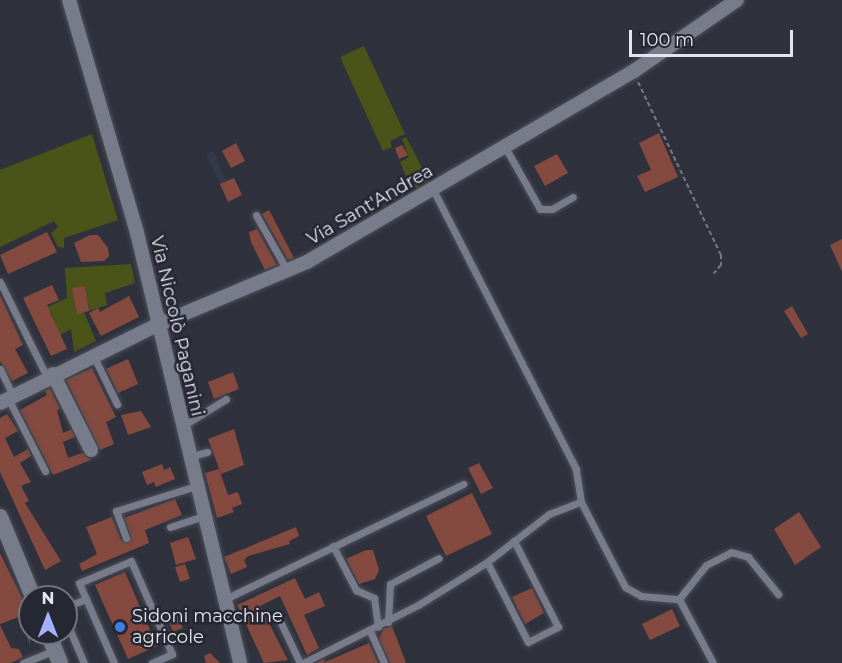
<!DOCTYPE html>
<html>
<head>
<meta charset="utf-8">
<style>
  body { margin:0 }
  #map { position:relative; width:842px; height:663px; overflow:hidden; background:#2f313d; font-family:Montserrat,sans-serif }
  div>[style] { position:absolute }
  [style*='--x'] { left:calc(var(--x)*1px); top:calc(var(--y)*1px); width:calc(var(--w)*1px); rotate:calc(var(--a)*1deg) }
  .built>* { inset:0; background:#35384b }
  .green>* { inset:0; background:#4a5419 }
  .building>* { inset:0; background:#854a3f }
  .path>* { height:2px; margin-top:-1px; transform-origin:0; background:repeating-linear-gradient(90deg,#767882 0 4.5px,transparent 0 7.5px) }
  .roads { filter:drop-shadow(0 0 2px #4c4e58) drop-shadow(0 0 2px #4c4e58) }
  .service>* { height:7px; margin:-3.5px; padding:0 3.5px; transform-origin:3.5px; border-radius:3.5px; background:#787b89 }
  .minor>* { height:14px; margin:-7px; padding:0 7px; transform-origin:7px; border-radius:7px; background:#787b89 }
  .tertiary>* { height:16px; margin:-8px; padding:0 8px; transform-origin:8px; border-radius:8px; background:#787b89 }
  .dots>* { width:16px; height:16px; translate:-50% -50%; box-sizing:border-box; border:3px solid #252733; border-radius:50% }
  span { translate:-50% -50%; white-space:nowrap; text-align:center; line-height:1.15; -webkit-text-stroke:5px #252733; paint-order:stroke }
  .street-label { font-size:18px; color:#e4e5ed }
  .poi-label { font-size:18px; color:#e4e5ed }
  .left { translate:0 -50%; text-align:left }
  .north { position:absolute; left:18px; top:585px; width:60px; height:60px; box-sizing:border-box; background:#252733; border:2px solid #71737d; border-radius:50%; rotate:0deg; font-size:16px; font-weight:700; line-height:24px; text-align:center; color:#e4e5ed }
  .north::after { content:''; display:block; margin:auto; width:21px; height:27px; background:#a5b1fc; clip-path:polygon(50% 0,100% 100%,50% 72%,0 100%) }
  .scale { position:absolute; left:629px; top:30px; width:164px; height:27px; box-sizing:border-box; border:3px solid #e4e5ed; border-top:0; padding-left:8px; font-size:18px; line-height:21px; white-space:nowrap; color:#e4e5ed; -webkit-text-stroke:4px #252733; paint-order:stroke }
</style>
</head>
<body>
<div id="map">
  <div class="built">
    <div style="clip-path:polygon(214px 151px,226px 181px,220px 184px,206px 154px)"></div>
  </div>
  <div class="green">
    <div style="clip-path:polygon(364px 46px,405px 134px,390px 141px,392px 147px,383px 151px,340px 57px)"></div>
    <div style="clip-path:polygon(92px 134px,118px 220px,64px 238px,64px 248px,58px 247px,51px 233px,58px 227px,54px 221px,0 247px,0 170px)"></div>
    <div style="clip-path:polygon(406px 137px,429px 181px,412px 190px,400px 162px,409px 157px,402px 139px)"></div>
    <div style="clip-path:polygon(131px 264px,135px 283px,105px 293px,107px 305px,89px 311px,85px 286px,73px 288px,77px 313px,84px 312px,96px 341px,74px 352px,71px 329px,60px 335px,51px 312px,43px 309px,67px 298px,65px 268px)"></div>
  </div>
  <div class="building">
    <div style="clip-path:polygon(659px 133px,678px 177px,645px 192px,637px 176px,651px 170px,639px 143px)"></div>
    <div style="clip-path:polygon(236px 143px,245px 161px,231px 168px,222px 151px)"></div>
    <div style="clip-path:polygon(402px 145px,408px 155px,399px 159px,395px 148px)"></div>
    <div style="clip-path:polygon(557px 154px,568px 173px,545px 186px,534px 166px)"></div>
    <div style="clip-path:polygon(234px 178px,242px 195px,228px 202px,220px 184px)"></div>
    <div style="clip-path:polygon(269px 210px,294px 258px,288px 260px,262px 214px)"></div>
    <div style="clip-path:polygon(257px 229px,277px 265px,265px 270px,251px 242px,249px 232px)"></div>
    <div style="clip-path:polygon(47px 232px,57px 252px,8px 274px,0 255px)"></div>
    <div style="clip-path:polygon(90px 235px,98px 235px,108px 248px,109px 256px,104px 261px,81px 262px,74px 243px)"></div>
    <div style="clip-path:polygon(842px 239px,842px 272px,830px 245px)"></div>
    <div style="clip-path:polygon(52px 285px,59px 300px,47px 305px,67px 349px,51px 356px,23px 298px)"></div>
    <div style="clip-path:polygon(85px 286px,89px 311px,77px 314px,72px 288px)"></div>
    <div style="clip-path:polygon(0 295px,23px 345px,15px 349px,28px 373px,12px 381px,0 361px)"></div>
    <div style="clip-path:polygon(129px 296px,139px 317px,101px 336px,89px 313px,98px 308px,100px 312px)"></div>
    <div style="clip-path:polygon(792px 306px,808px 334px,801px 338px,784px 311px)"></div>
    <div style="clip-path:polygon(128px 359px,138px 384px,118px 393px,106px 369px)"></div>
    <div style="clip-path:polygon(92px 368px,116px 417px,106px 422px,114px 444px,100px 450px,66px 380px)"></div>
    <div style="clip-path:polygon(233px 372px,239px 389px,214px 399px,208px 382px)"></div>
    <div style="clip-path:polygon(50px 388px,60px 409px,57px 410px,63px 433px,71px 429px,75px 437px,63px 442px,68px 458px,82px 453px,91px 460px,53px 475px,20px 410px,47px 395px,45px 391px)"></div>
    <div style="clip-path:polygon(141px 411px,151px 427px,128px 435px,121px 415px)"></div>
    <div style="clip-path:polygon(7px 414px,18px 431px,5px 438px,14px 457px,28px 449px,31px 456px,20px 463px,31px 482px,21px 486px,29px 501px,25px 503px,61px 561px,45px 570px,0 472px,0 418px)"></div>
    <div style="clip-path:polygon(234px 429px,244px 465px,221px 474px,208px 439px)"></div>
    <div style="clip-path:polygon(479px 463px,493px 488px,481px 494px,468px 468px)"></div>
    <div style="clip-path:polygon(162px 464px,164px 470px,170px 467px,175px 479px,156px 487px,154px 482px,147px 485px,142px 472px)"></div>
    <div style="clip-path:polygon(219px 469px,228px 495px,238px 492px,242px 504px,232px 508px,234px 512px,217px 518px,205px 473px)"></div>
    <div style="clip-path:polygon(472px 493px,492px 534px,446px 556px,426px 516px)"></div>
    <div style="clip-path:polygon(175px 499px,182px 515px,145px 530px,149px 543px,82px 571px,79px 564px,97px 554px,86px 527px,112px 517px,121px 540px,127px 543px,131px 537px,124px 518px)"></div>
    <div style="clip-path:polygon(799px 512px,821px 547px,795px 565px,774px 529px)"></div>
    <div style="clip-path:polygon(296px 527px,299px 536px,289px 541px,290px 544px,248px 556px,244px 560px,247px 567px,231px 574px,224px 557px)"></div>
    <div style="clip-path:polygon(188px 537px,196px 559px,176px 565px,170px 543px)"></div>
    <div style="clip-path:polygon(366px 550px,373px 550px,379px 570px,375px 579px,359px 584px,346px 559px)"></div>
    <div style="clip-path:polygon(0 553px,30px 614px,30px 644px,19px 617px,0 624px)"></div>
    <div style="clip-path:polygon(185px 564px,190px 579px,180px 582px,175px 567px)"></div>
    <div style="clip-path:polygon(125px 572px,157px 646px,128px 659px,95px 585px)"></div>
    <div style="clip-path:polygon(295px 578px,305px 599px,319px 592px,325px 606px,304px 615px,319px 648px,307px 655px,280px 596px,260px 606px,288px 660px,264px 663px,237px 605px)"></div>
    <div style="clip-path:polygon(532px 588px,544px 613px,525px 624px,512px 597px)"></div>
    <div style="clip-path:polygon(175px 609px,183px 628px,173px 632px,165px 613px)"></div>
    <div style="clip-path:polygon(672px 609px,680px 626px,650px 640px,642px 624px)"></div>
    <div style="clip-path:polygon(0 625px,11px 648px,19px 649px,23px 657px,11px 663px,0 663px)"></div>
    <div style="clip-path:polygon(392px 626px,406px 663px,390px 663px,379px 639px,383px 629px)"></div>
    <div style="clip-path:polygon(369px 643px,378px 663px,315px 663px,324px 659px,325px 662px)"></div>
    <div style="clip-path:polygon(210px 653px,220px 663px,206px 663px,204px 656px)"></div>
  </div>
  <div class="path">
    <div style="--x:638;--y:82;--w:192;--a:64.4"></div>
    <div style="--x:721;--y:255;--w:10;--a:90"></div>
    <div style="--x:721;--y:265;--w:11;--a:131"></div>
  </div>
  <div class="roads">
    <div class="service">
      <div style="--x:505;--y:147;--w:71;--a:60.6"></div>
      <div style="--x:540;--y:209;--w:12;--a:0"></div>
      <div style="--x:552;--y:209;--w:24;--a:-30"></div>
      <div style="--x:256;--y:215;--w:65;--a:60.7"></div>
      <div style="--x:0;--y:282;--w:106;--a:63.7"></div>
      <div style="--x:93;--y:355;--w:55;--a:63.9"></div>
      <div style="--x:0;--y:369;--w:30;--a:64"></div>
      <div style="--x:8;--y:398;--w:82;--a:63.1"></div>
      <div style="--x:181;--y:427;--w:53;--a:-31.9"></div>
      <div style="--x:189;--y:457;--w:19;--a:-16"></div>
      <div style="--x:581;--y:502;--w:96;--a:62.6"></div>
      <div style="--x:625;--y:587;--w:18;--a:29"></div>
      <div style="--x:641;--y:596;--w:38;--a:5"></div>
      <div style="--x:679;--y:599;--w:72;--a:62"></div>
      <div style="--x:170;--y:527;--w:35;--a:-18"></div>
      <div style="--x:126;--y:538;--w:29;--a:-110"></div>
      <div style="--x:116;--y:511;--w:84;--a:-17.4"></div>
      <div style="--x:333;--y:546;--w:50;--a:62.4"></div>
      <div style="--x:356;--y:590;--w:20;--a:24"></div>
      <div style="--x:374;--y:598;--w:29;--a:82"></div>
      <div style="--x:487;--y:562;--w:90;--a:62.9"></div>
      <div style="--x:528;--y:642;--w:34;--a:-27"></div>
      <div style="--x:558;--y:627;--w:97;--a:-117.1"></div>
      <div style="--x:679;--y:599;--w:43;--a:-51.5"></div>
      <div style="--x:706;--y:565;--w:28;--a:-27"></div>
      <div style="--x:731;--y:552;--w:18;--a:16"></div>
      <div style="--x:748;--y:557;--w:48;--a:51"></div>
      <div style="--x:223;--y:600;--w:267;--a:-25.8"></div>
      <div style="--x:66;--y:607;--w:22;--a:-22"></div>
      <div style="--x:279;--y:619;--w:49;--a:64.5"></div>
      <div style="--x:66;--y:621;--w:46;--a:66.8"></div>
      <div style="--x:388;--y:622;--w:38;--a:-87"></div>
      <div style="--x:390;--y:584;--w:55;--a:-28"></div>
      <div style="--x:370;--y:631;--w:35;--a:66"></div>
      <div style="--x:23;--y:663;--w:35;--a:-22"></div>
      <div style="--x:114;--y:663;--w:87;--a:-113.6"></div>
      <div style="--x:79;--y:583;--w:56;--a:-22.9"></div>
      <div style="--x:131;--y:561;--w:102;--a:66.2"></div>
      <div style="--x:172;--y:654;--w:22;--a:156"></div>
      <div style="--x:303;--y:663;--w:129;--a:-26.8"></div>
      <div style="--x:418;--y:605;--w:81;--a:-31.9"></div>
      <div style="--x:487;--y:562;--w:78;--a:-37.7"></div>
      <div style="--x:549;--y:514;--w:34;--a:-21"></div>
      <div style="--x:581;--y:502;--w:33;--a:-99"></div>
      <div style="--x:576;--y:469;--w:314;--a:-117.1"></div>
    </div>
    <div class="minor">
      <div style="--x:69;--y:0;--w:243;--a:73.7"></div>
      <div style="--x:137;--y:233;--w:442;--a:76.5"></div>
      <div style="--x:53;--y:374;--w:85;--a:63.4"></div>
      <div style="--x:0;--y:403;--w:175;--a:-26.4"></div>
      <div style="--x:157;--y:325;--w:163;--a:-22.8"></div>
      <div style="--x:307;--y:262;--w:379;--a:-30.3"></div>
      <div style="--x:634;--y:71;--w:125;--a:-34.6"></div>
    </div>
    <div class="tertiary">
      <div style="--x:0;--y:517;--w:87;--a:67.6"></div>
      <div style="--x:48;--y:633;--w:32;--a:68"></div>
    </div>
  </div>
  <div class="dots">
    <div style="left:120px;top:627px;background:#3f7fe0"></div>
  </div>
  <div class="street-label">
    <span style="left:370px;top:205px;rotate:-30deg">Via Sant'Andrea</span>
    <span style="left:177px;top:326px;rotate:77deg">Via Niccolò Paganini</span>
  </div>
  <div class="poi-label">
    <span class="left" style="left:132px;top:627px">Sidoni macchine<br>agricole</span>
  </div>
  <div class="north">N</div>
  <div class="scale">100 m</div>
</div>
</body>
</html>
